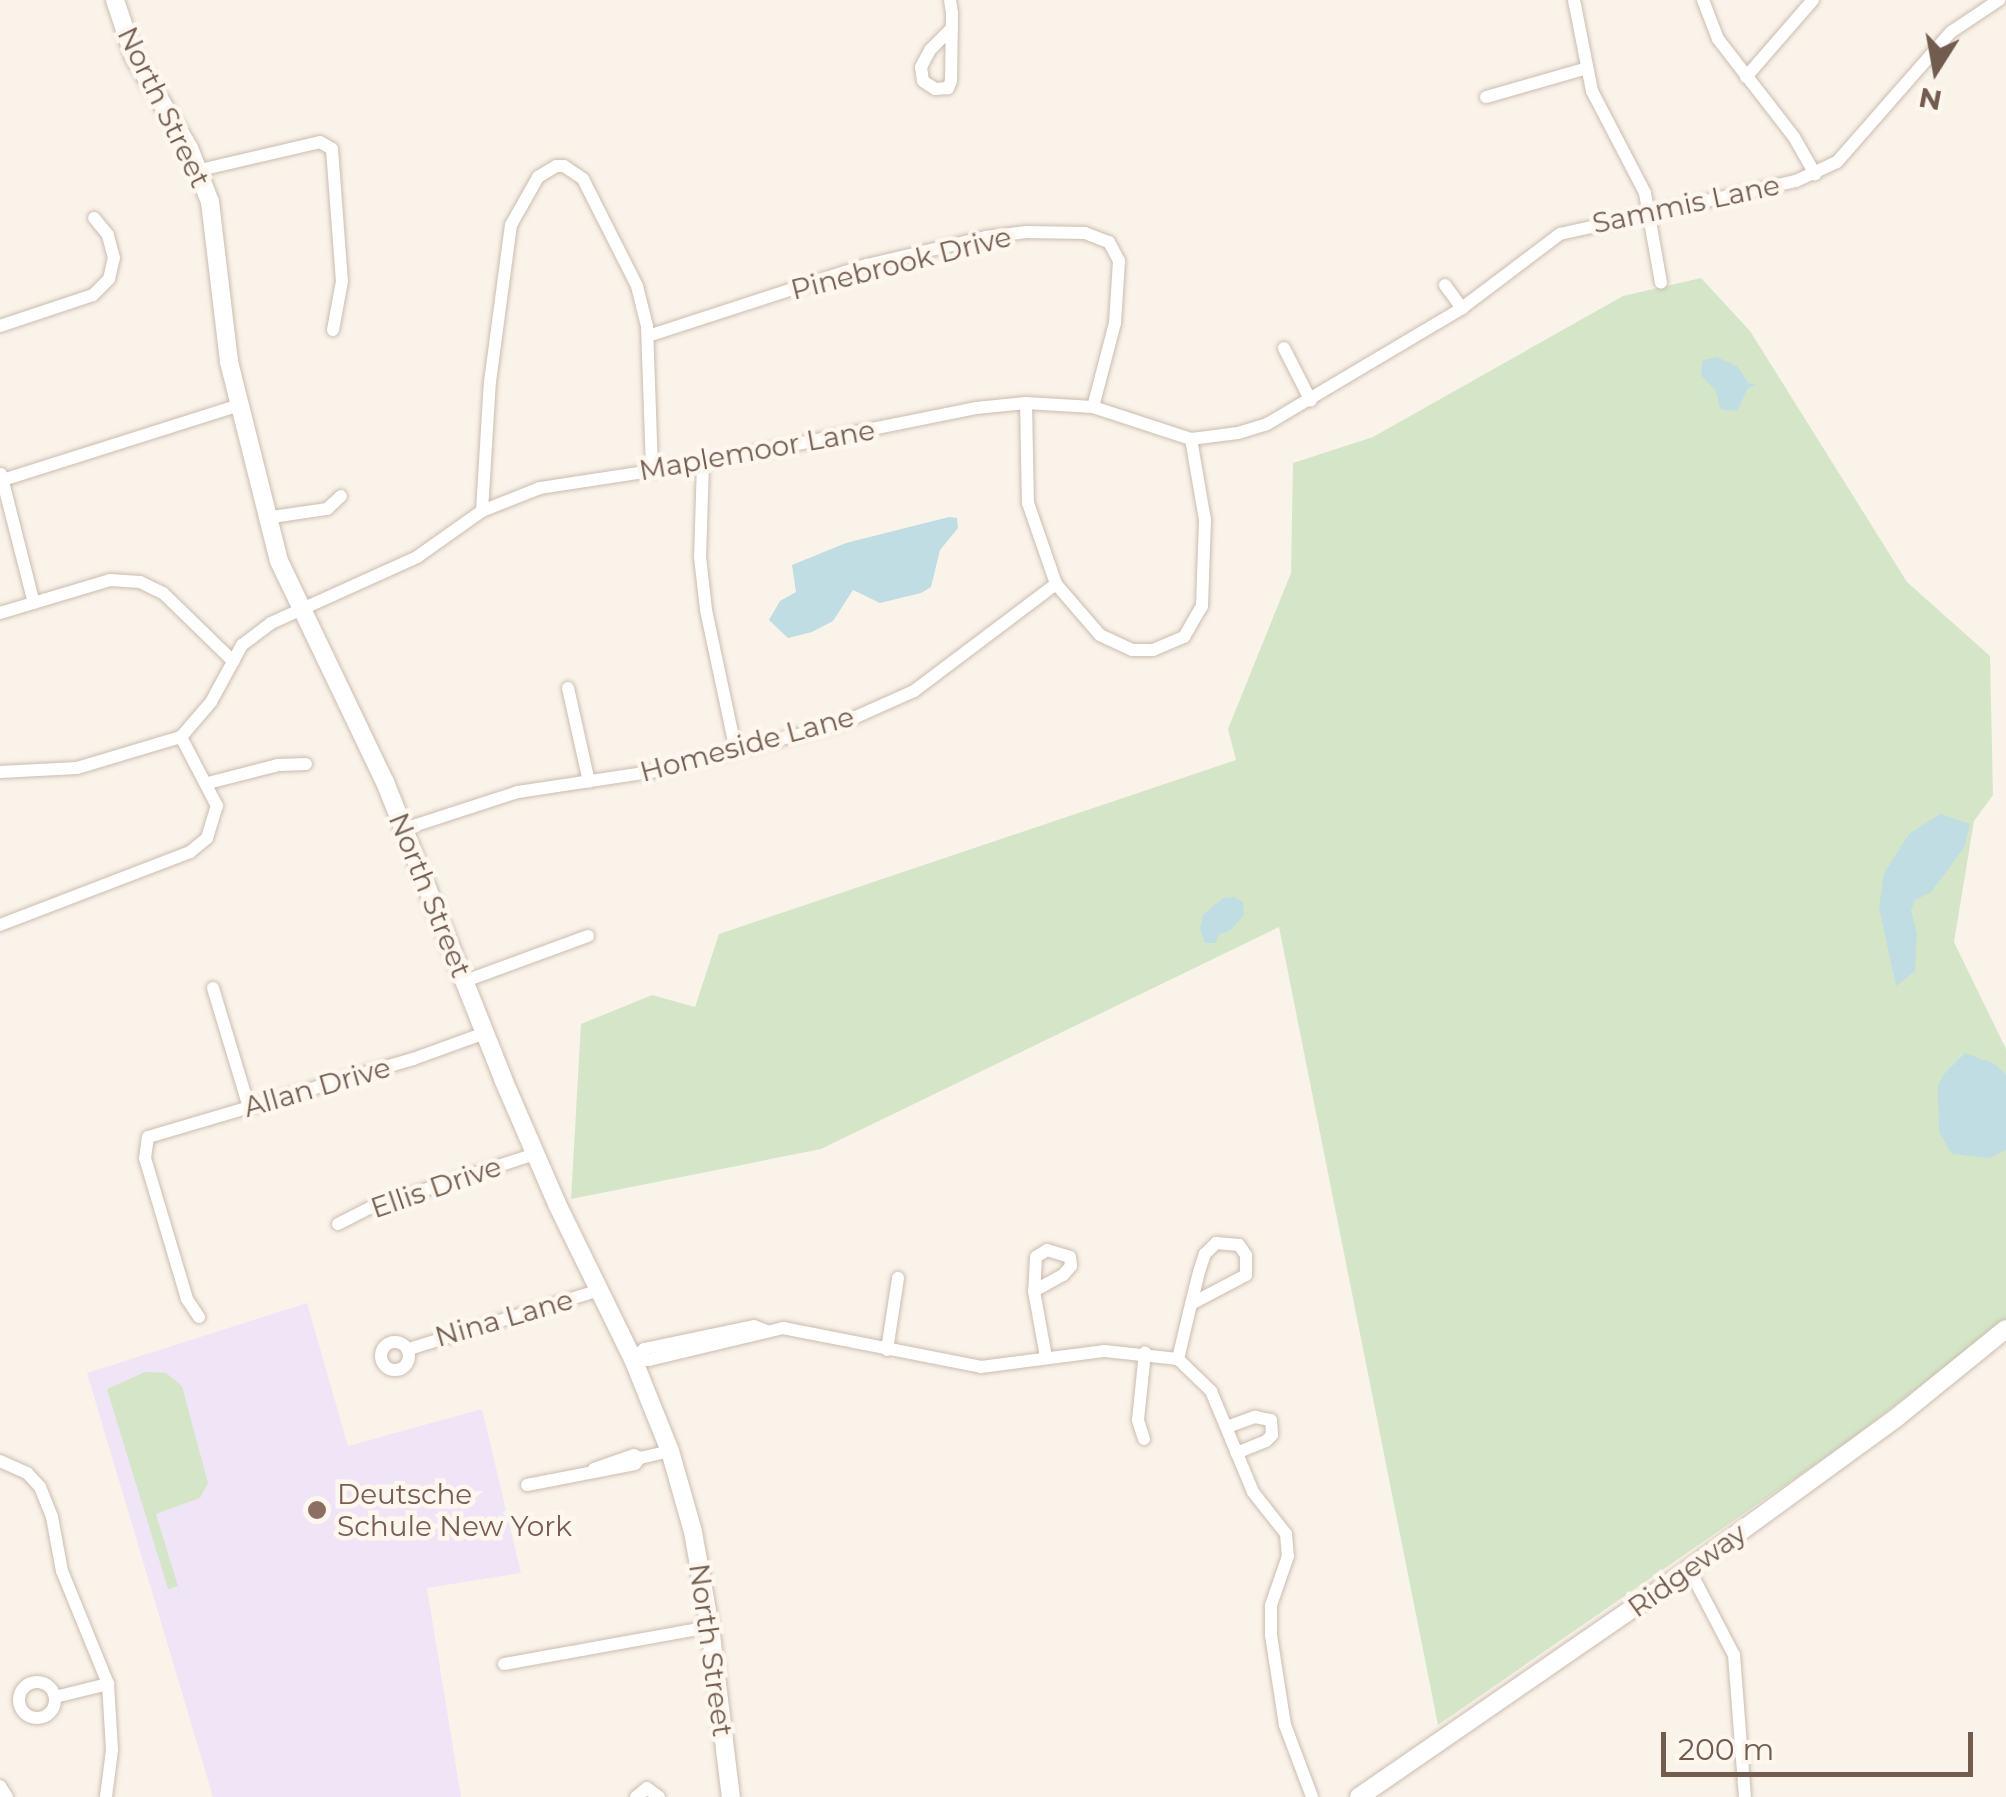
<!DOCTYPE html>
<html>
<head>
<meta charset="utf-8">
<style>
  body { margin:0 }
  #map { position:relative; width:2006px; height:1797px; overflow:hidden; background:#faf3e9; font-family:Montserrat,sans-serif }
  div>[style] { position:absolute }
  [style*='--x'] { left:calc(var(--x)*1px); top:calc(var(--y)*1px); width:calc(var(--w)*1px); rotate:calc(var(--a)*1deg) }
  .education>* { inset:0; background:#f0e5f7 }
  .green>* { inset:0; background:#d5e6c8 }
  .water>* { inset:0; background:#bfdde2 }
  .roads { filter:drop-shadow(0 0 2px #cbbcb0) drop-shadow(0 0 2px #cbbcb0) }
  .street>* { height:12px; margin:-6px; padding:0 6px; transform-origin:6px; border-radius:6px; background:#fff }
  .street>.ring { margin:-6px; padding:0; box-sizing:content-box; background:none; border:12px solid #fff; border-radius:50% }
  .secondary>* { height:18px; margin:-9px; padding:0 9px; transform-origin:9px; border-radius:9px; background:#fff }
  .dots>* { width:28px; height:28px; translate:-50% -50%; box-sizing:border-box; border:5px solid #fdf7ef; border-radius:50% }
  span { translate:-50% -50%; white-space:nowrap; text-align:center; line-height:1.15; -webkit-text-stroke:9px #fdf7ef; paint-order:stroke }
  .street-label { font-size:28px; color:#725c4f }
  .education-label { font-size:28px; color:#785e54 }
  .left { translate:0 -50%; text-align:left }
  .north { position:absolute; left:1886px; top:20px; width:100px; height:100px; -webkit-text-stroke:8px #fdf7ef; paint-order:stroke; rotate:191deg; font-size:28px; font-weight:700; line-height:40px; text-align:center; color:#725c4f }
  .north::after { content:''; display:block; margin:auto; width:35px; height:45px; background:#725c4f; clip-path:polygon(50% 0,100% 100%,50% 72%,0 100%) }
  .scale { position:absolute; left:1661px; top:1732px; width:312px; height:45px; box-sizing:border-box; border:5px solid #725c4f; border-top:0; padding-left:12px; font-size:30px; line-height:35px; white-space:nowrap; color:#725c4f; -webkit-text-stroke:8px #fdf7ef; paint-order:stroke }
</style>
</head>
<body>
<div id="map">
  <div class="education">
    <div style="clip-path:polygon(307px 1303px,348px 1446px,482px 1409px,521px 1573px,427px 1588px,461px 1797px,213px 1797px,87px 1373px)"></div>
  </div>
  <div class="green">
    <div style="clip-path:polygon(1701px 278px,1750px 331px,1907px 582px,1990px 656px,1993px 795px,1974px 821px,1954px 942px,2006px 1049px,2006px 1320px,1846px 1443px,1438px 1725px,1279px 927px,821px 1149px,571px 1199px,581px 1024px,652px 995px,695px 1007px,719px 934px,1236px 760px,1228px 729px,1291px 573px,1293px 463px,1373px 437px,1623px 296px)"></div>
    <div style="clip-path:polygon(145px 1372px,166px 1373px,182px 1386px,208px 1483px,200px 1498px,156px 1514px,178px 1586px,168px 1589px,107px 1389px)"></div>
  </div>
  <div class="water">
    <div style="clip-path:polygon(1717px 357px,1738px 367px,1748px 383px,1756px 385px,1748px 388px,1737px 411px,1720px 409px,1716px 391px,1701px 375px,1703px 360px)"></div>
    <div style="clip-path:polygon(949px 517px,957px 518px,958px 528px,940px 550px,931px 587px,921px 593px,880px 603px,853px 590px,833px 621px,812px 632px,788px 638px,769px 620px,780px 601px,796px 592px,792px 565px,846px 543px)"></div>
    <div style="clip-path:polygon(1940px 814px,1970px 824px,1964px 848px,1931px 892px,1915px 900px,1911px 911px,1917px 933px,1915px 971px,1896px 986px,1879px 908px,1884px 873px,1909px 834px)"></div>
    <div style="clip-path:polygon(1234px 897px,1243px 902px,1244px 915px,1231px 930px,1218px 935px,1216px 943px,1205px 943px,1200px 929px,1203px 915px,1223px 898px)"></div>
    <div style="clip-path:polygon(1965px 1053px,1995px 1064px,2006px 1075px,2006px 1150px,1989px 1158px,1952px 1154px,1939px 1132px,1938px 1086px,1943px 1075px)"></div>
  </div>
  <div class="roads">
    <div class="street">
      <div style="--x:950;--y:0;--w:13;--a:81"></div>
      <div style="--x:952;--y:13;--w:68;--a:90.8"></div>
      <div style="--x:951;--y:81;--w:8;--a:113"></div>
      <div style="--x:948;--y:88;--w:13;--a:176"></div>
      <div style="--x:935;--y:89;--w:14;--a:-146"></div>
      <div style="--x:923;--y:81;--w:14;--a:-98"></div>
      <div style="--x:921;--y:67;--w:19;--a:-62"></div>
      <div style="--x:930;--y:50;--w:31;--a:-45"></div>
      <div style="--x:1574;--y:0;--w:93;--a:78.8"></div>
      <div style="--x:1592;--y:91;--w:115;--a:62.5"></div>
      <div style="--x:1645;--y:193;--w:91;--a:79.9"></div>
      <div style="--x:1703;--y:0;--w:42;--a:69"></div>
      <div style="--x:1718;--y:39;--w:124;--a:52.2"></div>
      <div style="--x:1794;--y:137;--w:43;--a:60.4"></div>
      <div style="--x:1746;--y:77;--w:102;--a:-49"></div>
      <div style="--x:1486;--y:97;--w:105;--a:-16"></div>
      <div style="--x:200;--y:170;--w:123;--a:-13.1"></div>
      <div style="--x:320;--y:142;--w:14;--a:30"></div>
      <div style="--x:332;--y:149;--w:132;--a:85.7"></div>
      <div style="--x:342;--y:281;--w:50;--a:100.4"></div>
      <div style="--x:1445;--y:285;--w:29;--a:54"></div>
      <div style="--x:0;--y:326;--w:98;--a:-18.4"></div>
      <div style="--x:93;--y:295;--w:23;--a:-45"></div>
      <div style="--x:109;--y:279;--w:22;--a:-77"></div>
      <div style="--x:114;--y:258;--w:24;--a:-105"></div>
      <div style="--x:108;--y:235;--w:22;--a:-129"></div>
      <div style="--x:648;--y:336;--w:230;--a:-18"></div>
      <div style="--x:867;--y:265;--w:122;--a:-13.2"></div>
      <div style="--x:986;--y:237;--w:41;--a:-7"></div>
      <div style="--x:1027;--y:232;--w:58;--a:1"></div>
      <div style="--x:1085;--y:233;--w:26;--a:21"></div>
      <div style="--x:1109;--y:242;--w:21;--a:62"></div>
      <div style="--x:1119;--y:261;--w:62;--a:93.7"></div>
      <div style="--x:1115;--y:323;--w:87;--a:104.7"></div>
      <div style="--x:1284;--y:348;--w:59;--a:63"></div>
      <div style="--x:1026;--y:403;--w:100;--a:88.9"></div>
      <div style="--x:1028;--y:503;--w:86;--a:70.9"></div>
      <div style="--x:1056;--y:584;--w:67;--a:49.2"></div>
      <div style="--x:1100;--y:635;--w:35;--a:25"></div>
      <div style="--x:1132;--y:650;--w:21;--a:0"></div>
      <div style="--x:1153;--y:650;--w:34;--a:-23"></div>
      <div style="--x:1184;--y:637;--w:36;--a:-60"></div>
      <div style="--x:1202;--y:606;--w:86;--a:-88"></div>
      <div style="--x:1205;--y:520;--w:82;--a:-99.8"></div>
      <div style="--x:703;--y:463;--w:94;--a:91.8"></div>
      <div style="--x:700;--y:557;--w:53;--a:83.5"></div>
      <div style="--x:706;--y:610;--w:144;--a:78"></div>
      <div style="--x:1;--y:474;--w:133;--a:75.7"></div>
      <div style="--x:3;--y:480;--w:248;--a:-17.6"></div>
      <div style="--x:482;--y:511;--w:129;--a:-86.5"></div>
      <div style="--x:490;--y:382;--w:158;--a:-82.4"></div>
      <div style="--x:511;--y:225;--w:55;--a:-60.6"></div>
      <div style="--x:538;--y:177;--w:21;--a:-31"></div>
      <div style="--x:556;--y:166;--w:8;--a:0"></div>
      <div style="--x:564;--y:166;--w:23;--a:34"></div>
      <div style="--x:583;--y:179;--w:120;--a:63.2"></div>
      <div style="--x:637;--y:286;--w:41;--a:76"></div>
      <div style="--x:647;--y:326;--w:144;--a:88"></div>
      <div style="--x:265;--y:518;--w:63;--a:-8.3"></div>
      <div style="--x:327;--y:509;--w:19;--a:-43"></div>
      <div style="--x:0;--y:613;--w:115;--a:-16.7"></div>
      <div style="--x:110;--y:580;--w:30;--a:4"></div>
      <div style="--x:140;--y:582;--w:25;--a:26"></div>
      <div style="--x:163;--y:593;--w:98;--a:44.2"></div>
      <div style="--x:568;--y:688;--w:96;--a:77.4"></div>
      <div style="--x:0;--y:772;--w:77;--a:-3"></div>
      <div style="--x:77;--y:768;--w:109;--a:-16.6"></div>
      <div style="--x:181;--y:737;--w:46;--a:-49.4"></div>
      <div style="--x:211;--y:702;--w:65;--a:-61.5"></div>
      <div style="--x:242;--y:645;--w:36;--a:-37"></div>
      <div style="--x:271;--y:623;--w:160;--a:-24.3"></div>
      <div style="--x:417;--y:557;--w:80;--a:-35.3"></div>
      <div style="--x:482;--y:511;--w:62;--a:-21.6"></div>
      <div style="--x:540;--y:488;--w:165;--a:-8.7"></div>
      <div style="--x:703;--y:463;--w:278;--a:-11.4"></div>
      <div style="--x:976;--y:408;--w:50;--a:-5.7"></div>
      <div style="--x:1026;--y:403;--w:67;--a:3.4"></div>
      <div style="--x:1093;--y:407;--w:103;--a:18.1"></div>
      <div style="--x:1191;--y:439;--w:47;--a:-7.3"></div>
      <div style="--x:1238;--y:433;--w:30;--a:-17"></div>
      <div style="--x:1267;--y:424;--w:227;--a:-30.7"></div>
      <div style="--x:1462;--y:308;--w:123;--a:-37.1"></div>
      <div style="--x:1560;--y:234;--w:242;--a:-12.7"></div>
      <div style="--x:1796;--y:181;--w:45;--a:-24.9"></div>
      <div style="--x:1837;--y:162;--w:173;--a:-48.8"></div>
      <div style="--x:1951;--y:32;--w:58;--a:-33.7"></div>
      <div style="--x:208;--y:783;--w:72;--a:-14.4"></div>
      <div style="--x:278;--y:765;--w:28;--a:-2"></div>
      <div style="--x:404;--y:829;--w:120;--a:-18"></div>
      <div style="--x:518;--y:792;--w:141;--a:-8.6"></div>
      <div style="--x:657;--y:771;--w:189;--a:-14.4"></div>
      <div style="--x:840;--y:724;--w:81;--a:-24"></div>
      <div style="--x:914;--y:691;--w:178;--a:-37"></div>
      <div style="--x:0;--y:925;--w:204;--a:-21"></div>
      <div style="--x:190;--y:852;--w:22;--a:-39"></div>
      <div style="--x:207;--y:838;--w:34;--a:-73"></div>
      <div style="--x:217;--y:806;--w:78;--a:-117.6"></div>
      <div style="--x:465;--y:981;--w:131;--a:-20.1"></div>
      <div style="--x:213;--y:988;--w:124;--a:73.2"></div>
      <div style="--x:338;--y:1224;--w:38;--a:-27"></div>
      <div style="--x:372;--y:1207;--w:171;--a:-18"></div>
      <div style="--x:1034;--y:1291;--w:33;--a:-29"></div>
      <div style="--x:1063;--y:1275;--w:12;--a:-48"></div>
      <div style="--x:1071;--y:1266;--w:9;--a:-96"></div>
      <div style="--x:1070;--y:1257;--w:24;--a:-163"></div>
      <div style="--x:1047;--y:1250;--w:13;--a:148"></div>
      <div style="--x:1036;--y:1257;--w:34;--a:93"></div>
      <div style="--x:1034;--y:1291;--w:67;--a:79.7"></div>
      <div style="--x:199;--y:1317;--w:22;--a:-124"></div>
      <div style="--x:187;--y:1299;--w:147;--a:-106.6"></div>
      <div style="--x:145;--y:1158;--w:21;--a:-82"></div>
      <div style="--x:148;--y:1137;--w:276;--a:-16.4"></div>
      <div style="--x:413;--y:1059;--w:77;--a:-19.9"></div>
      <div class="ring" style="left:381px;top:1342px;width:16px;height:16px"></div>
      <div style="--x:409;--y:1349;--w:200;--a:-17.2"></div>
      <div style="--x:887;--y:1350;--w:73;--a:-81.3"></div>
      <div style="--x:633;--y:1359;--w:16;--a:4"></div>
      <div style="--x:649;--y:1360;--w:138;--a:-13.4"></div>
      <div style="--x:783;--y:1328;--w:202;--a:11.1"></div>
      <div style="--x:981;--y:1367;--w:125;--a:-7.4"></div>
      <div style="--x:1105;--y:1351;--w:73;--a:6.3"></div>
      <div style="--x:1178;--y:1359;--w:46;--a:44.1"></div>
      <div style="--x:1211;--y:1391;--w:109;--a:67.4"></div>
      <div style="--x:1253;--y:1492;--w:53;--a:51.8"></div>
      <div style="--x:1286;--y:1534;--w:22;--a:85"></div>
      <div style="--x:1288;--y:1556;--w:52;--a:109.1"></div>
      <div style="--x:1271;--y:1605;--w:30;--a:90"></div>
      <div style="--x:1271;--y:1635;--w:91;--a:81.2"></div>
      <div style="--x:1285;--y:1725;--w:77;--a:69.4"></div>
      <div style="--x:633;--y:1359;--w:15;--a:-42"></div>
      <div style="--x:644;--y:1349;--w:112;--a:-11.8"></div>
      <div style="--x:754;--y:1326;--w:11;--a:22"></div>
      <div style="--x:1178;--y:1359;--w:57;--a:-76.7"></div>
      <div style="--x:1191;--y:1304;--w:33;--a:-76"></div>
      <div style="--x:1199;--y:1272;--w:19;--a:-72"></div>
      <div style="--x:1205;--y:1254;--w:16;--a:-45"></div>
      <div style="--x:1216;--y:1243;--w:23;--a:5"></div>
      <div style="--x:1239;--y:1245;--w:12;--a:55"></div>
      <div style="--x:1246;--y:1255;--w:20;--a:90"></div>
      <div style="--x:1246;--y:1275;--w:62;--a:152.2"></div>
      <div style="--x:1227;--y:1427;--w:30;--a:-20"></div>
      <div style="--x:1255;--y:1417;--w:16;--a:11"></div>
      <div style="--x:1271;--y:1420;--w:15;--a:86"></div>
      <div style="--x:1272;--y:1435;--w:8;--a:135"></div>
      <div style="--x:1266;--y:1441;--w:32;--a:158"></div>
      <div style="--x:1144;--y:1439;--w:20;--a:-108"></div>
      <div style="--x:1138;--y:1420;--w:68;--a:-84.1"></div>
      <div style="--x:0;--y:1461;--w:30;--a:24"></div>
      <div style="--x:27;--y:1473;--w:19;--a:47"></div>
      <div style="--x:40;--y:1487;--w:32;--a:68"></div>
      <div style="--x:52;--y:1517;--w:55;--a:79.5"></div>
      <div style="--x:62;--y:1571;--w:122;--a:67.8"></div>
      <div style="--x:108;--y:1684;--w:66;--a:86.5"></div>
      <div style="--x:112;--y:1750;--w:47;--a:97.3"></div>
      <div style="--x:594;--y:1469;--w:42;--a:-19.3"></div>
      <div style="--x:634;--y:1455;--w:7;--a:27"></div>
      <div style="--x:527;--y:1485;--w:110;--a:-11"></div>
      <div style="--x:635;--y:1464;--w:8;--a:-50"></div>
      <div style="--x:640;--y:1458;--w:31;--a:-13"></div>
      <div style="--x:1689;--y:1569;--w:97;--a:62.4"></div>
      <div style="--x:1734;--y:1655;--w:142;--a:85.6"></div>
      <div style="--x:504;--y:1664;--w:209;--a:-10.2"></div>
      <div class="ring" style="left:19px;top:1682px;width:24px;height:24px"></div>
      <div style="--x:55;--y:1697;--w:55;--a:-13.8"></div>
      <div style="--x:0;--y:1786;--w:13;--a:58"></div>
      <div style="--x:636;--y:1797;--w:14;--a:-39"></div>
      <div style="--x:647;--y:1788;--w:15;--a:37"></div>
    </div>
    <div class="secondary">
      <div style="--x:115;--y:0;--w:60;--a:71.6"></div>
      <div style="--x:134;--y:57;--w:106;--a:58.9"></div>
      <div style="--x:189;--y:148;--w:58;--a:68.7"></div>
      <div style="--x:210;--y:202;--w:161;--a:83.2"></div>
      <div style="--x:229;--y:362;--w:205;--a:75.9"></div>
      <div style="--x:279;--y:561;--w:245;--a:64.4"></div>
      <div style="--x:385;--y:782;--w:320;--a:68.3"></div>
      <div style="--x:503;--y:1079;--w:136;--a:66.6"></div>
      <div style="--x:557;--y:1204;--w:173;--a:63.9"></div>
      <div style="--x:633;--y:1359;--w:99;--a:68.1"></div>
      <div style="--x:670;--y:1451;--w:84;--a:74.1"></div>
      <div style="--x:693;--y:1532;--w:97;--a:79.9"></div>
      <div style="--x:710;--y:1627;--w:171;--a:83"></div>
      <div style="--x:1359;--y:1797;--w:401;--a:-34.6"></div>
      <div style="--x:1689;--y:1569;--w:256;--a:-36.1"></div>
      <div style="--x:1896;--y:1418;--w:141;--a:-39"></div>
    </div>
  </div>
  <div class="dots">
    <div style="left:317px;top:1510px;background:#8d6e63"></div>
  </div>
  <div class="street-label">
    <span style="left:164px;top:107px;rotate:64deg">North Street</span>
    <span style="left:1686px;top:204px;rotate:-12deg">Sammis Lane</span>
    <span style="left:901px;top:263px;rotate:-14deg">Pinebrook Drive</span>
    <span style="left:757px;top:450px;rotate:-10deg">Maplemoor Lane</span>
    <span style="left:747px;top:744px;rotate:-15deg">Homeside Lane</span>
    <span style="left:430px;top:895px;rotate:68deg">North Street</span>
    <span style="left:317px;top:1087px;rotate:-16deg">Allan Drive</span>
    <span style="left:436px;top:1187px;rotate:-19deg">Ellis Drive</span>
    <span style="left:504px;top:1318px;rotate:-16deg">Nina Lane</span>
    <span style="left:1687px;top:1570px;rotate:-36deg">Ridgeway</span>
    <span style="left:711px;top:1650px;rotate:82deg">North Street</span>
  </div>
  <div class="education-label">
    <span class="left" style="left:337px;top:1510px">Deutsche<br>Schule New York</span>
  </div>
  <div class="north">N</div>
  <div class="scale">200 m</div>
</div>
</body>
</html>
